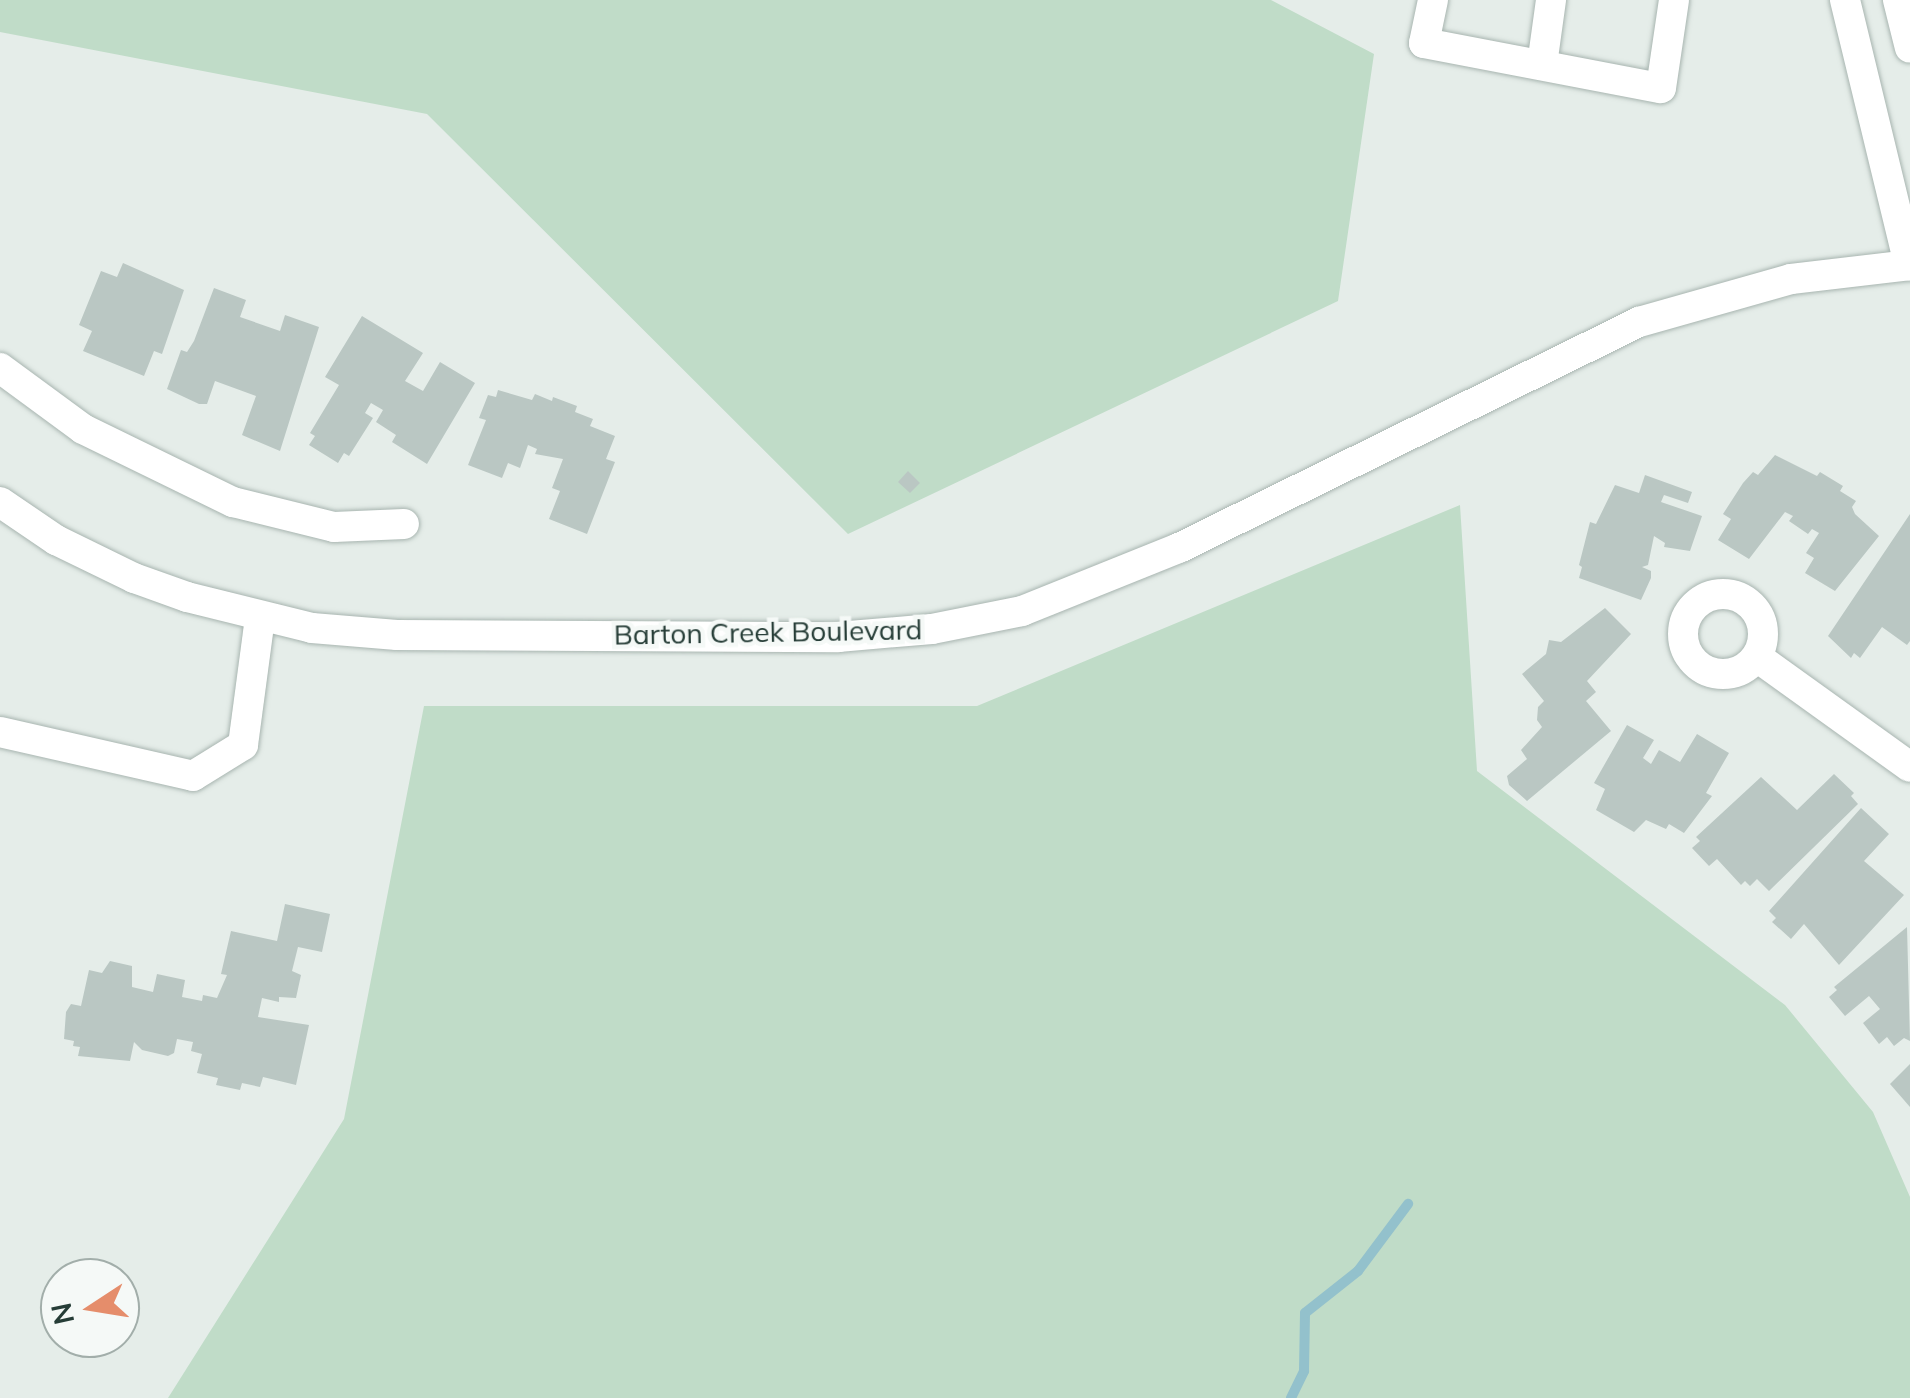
<!DOCTYPE html>
<html>
<head>
<meta charset="utf-8">
<style>
  body { margin:0 }
  #map { position:relative; width:1910px; height:1398px; overflow:hidden; background:#e5ede9; font-family:Mulish,sans-serif }
  div>[style] { position:absolute }
  [style*='--x'] { left:calc(var(--x)*1px); top:calc(var(--y)*1px); width:calc(var(--w)*1px); rotate:calc(var(--a)*1deg) }
  .green>* { inset:0; background:#c0dcc8 }
  .stream>* { height:10px; margin:-5px; padding:0 5px; transform-origin:5px; border-radius:5px; background:#93c1cc }
  .building>* { inset:0; background:#bac7c3 }
  .roads { filter:drop-shadow(0 0 2px #a8b5b0) drop-shadow(0 0 2px #a8b5b0) }
  .minor>* { height:30px; margin:-15px; padding:0 15px; transform-origin:15px; border-radius:15px; background:#fff }
  .minor>.ring { margin:-15px; padding:0; box-sizing:content-box; background:none; border:30px solid #fff; border-radius:50% }
  span { translate:-50% -50%; white-space:nowrap; text-align:center; line-height:1.15; -webkit-text-stroke:9px #f5f9f7; paint-order:stroke }
  .street-label { font-size:28px; color:#263d37 }
  .north { position:absolute; left:40px; top:1258px; width:100px; height:100px; box-sizing:border-box; background:#f5f9f7; border:2px solid #a2aeaa; border-radius:50%; rotate:258deg; font-size:28px; font-weight:700; line-height:40px; text-align:center; color:#263d37 }
  .north::after { content:''; display:block; margin:auto; width:35px; height:45px; background:#e58d6b; clip-path:polygon(50% 0,100% 100%,50% 72%,0 100%) }
</style>
</head>
<body>
<div id="map">
  <div class="green">
    <div style="clip-path:polygon(0 0,1271px 0,1374px 54px,1338px 301px,848px 534px,427px 114px,0 32px)"></div>
    <div style="clip-path:polygon(1460px 505px,1477px 771px,1785px 1005px,1873px 1112px,1910px 1197px,1910px 1398px,168px 1398px,344px 1119px,424px 706px,977px 706px)"></div>
  </div>
  <div class="stream">
    <div style="--x:1291;--y:1398;--w:30;--a:-64"></div>
    <div style="--x:1304;--y:1371;--w:58;--a:-89"></div>
    <div style="--x:1305;--y:1313;--w:68;--a:-38.4"></div>
    <div style="--x:1358;--y:1271;--w:84;--a:-53.3"></div>
  </div>
  <div class="building">
    <div style="clip-path:polygon(123px 263px,184px 290px,162px 354px,154px 351px,144px 376px,83px 351px,92px 331px,79px 325px,101px 271px,117px 277px)"></div>
    <div style="clip-path:polygon(214px 288px,246px 300px,240px 317px,280px 331px,285px 315px,319px 327px,280px 451px,242px 435px,256px 396px,215px 381px,207px 404px,199px 404px,167px 389px,181px 350px,187px 352px,194px 341px)"></div>
    <div style="clip-path:polygon(362px 316px,423px 353px,405px 381px,423px 391px,440px 362px,475px 383px,427px 464px,392px 442px,396px 435px,376px 422px,383px 410px,371px 403px,365px 413px,373px 418px,349px 456px,344px 453px,338px 463px,309px 445px,315px 436px,310px 433px,339px 385px,325px 377px)"></div>
    <div style="clip-path:polygon(498px 390px,532px 400px,535px 394px,552px 401px,553px 397px,577px 406px,575px 412px,593px 419px,590px 426px,615px 436px,606px 459px,615px 462px,587px 534px,549px 519px,560px 491px,552px 488px,563px 459px,535px 454px,537px 449px,528px 445px,520px 468px,508px 463px,502px 478px,468px 465px,486px 420px,479px 418px,488px 395px,496px 397px)"></div>
    <div style="clip-path:polygon(1775px 455px,1817px 476px,1820px 472px,1843px 486px,1840px 491px,1856px 501px,1852px 507px,1855px 514px,1879px 536px,1835px 591px,1805px 573px,1814px 558px,1806px 553px,1819px 533px,1812px 529px,1808px 534px,1789px 521px,1793px 516px,1785px 512px,1749px 559px,1718px 540px,1731px 519px,1723px 514px,1743px 483px,1753px 472px,1758px 475px)"></div>
    <div style="clip-path:polygon(908px 471px,920px 483px,910px 493px,898px 482px)"></div>
    <div style="clip-path:polygon(1645px 475px,1692px 492px,1688px 503px,1664px 495px,1661px 502px,1702px 516px,1690px 551px,1664px 547px,1665px 543px,1654px 536px,1648px 565px,1642px 567px,1651px 571px,1651px 578px,1641px 600px,1579px 578px,1582px 567px,1579px 565px,1590px 522px,1596px 524px,1615px 485px,1639px 493px)"></div>
    <div style="clip-path:polygon(1910px 514px,1910px 641px,1907px 645px,1882px 627px,1860px 658px,1854px 653px,1851px 658px,1828px 636px)"></div>
    <div style="clip-path:polygon(1605px 608px,1631px 634px,1587px 681px,1596px 692px,1586px 701px,1611px 731px,1527px 801px,1509px 785px,1507px 776px,1527px 759px,1521px 750px,1542px 727px,1537px 720px,1538px 707px,1544px 701px,1522px 674px,1546px 654px,1549px 640px,1561px 642px)"></div>
    <div style="clip-path:polygon(1627px 725px,1654px 740px,1643px 758px,1651px 764px,1659px 750px,1680px 762px,1697px 734px,1729px 753px,1706px 793px,1712px 796px,1684px 833px,1669px 824px,1666px 829px,1646px 820px,1634px 832px,1596px 810px,1605px 789px,1594px 783px)"></div>
    <div style="clip-path:polygon(1834px 774px,1854px 793px,1851px 796px,1858px 804px,1769px 891px,1757px 879px,1750px 886px,1745px 881px,1741px 885px,1717px 859px,1709px 866px,1692px 848px,1700px 841px,1696px 837px,1761px 777px,1797px 810px)"></div>
    <div style="clip-path:polygon(1861px 808px,1889px 834px,1864px 861px,1904px 895px,1839px 965px,1804px 924px,1791px 939px,1772px 922px,1776px 918px,1769px 911px)"></div>
    <div style="clip-path:polygon(285px 904px,330px 914px,322px 952px,298px 947px,292px 971px,301px 975px,296px 998px,279px 997px,279px 1002px,262px 998px,258px 1017px,309px 1025px,296px 1085px,263px 1077px,260px 1087px,242px 1083px,240px 1090px,216px 1085px,218px 1078px,197px 1073px,202px 1054px,191px 1051px,193px 1042px,177px 1039px,174px 1053px,168px 1056px,142px 1050px,134px 1042px,130px 1061px,78px 1056px,80px 1047px,73px 1046px,74px 1041px,64px 1039px,66px 1012px,71px 1004px,81px 1006px,89px 970px,102px 973px,110px 961px,132px 966px,132px 987px,153px 992px,157px 974px,185px 980px,182px 997px,202px 1001px,203px 995px,217px 998px,227px 975px,221px 974px,231px 931px,277px 941px)"></div>
    <div style="clip-path:polygon(1907px 927px,1910px 1041px,1904px 1038px,1894px 1046px,1887px 1037px,1879px 1044px,1863px 1023px,1880px 1009px,1869px 996px,1845px 1016px,1829px 997px,1837px 990px,1834px 987px)"></div>
    <div style="clip-path:polygon(1910px 1064px,1910px 1107px,1890px 1084px)"></div>
  </div>
  <div class="roads">
    <div class="minor">
      <div style="--x:1433;--y:0;--w:44;--a:101.8"></div>
      <div style="--x:1424;--y:43;--w:241;--a:10.8"></div>
      <div style="--x:1661;--y:88;--w:89;--a:-81.6"></div>
      <div style="--x:1845;--y:0;--w:273;--a:76.4"></div>
      <div style="--x:1898;--y:0;--w:49;--a:76"></div>
      <div style="--x:1542;--y:65;--w:66;--a:-82.1"></div>
      <div style="--x:0;--y:368;--w:103;--a:36.3"></div>
      <div style="--x:83;--y:429;--w:167;--a:26"></div>
      <div style="--x:233;--y:502;--w:104;--a:13.9"></div>
      <div style="--x:334;--y:527;--w:70;--a:-2.5"></div>
      <div style="--x:0;--y:502;--w:68;--a:34.2"></div>
      <div style="--x:56;--y:540;--w:87;--a:26"></div>
      <div style="--x:134;--y:578;--w:56;--a:19.7"></div>
      <div style="--x:187;--y:597;--w:129;--a:13.9"></div>
      <div style="--x:312;--y:628;--w:85;--a:4.7"></div>
      <div style="--x:397;--y:635;--w:441;--a:0.3"></div>
      <div style="--x:838;--y:637;--w:94;--a:-4.9"></div>
      <div style="--x:932;--y:629;--w:92;--a:-11.3"></div>
      <div style="--x:1022;--y:611;--w:169;--a:-21.9"></div>
      <div style="--x:1179;--y:548;--w:513;--a:-26.17"></div>
      <div style="--x:1639;--y:322;--w:158;--a:-15.8"></div>
      <div style="--x:1791;--y:279;--w:120;--a:-6.7"></div>
      <div class="ring" style="left:1683px;top:594px;width:50px;height:50px"></div>
      <div style="--x:1757;--y:657;--w:188;--a:35.7"></div>
      <div style="--x:0;--y:732;--w:198;--a:12.8"></div>
      <div style="--x:193;--y:776;--w:59;--a:-31.8"></div>
      <div style="--x:243;--y:745;--w:129;--a:-82.4"></div>
    </div>
  </div>
  <div class="street-label">
    <span style="left:768px;top:632px;rotate:-1deg">Barton Creek Boulevard</span>
  </div>
  <div class="north">N</div>
</div>
</body>
</html>
